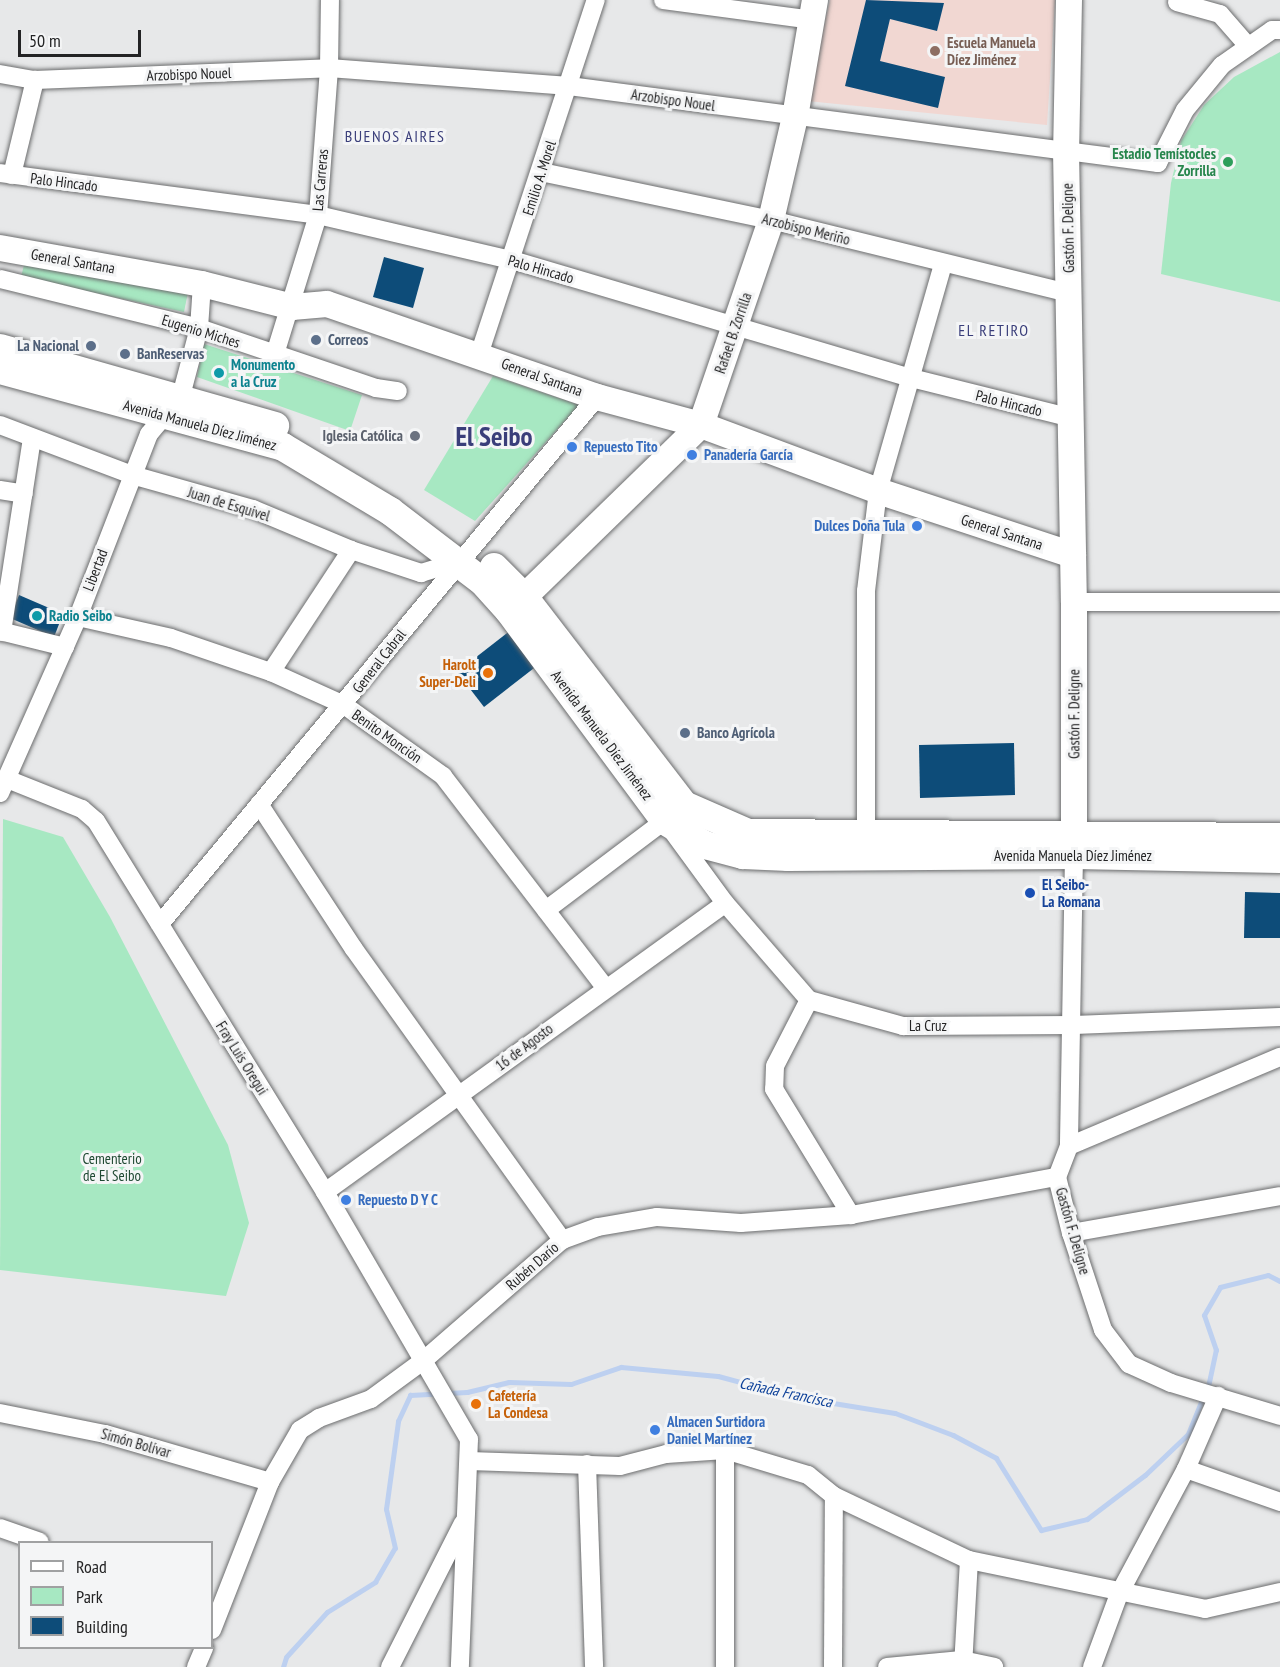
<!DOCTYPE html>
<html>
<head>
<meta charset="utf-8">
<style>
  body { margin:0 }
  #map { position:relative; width:1280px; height:1667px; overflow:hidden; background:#e7e8e9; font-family:"PT Sans Narrow",sans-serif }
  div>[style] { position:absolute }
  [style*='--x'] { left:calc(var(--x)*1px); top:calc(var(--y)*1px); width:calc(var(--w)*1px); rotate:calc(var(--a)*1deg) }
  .education>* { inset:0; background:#f1d7d2 }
  .green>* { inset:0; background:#a7e8c2 }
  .stream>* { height:5px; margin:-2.5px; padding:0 2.5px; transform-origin:2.5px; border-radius:2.5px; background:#bdd0f0 }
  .building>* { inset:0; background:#0d4c79 }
  .roads { filter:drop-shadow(0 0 2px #6c6d6e) drop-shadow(0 0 2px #6c6d6e) }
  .street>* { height:18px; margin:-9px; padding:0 9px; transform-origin:9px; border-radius:9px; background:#fff }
  .secondary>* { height:26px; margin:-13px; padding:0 13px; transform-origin:13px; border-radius:13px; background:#fff }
  .primary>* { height:28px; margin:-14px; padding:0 14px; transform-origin:14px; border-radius:14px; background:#fff }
  .dots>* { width:16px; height:16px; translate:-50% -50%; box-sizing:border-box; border:3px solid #f4f5f6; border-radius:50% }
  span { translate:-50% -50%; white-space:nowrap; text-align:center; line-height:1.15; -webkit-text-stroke:6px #f4f5f6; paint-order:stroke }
  .education-label { font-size:15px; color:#785e54; font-weight:700 }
  .left { translate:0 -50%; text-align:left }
  .street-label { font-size:15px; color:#232324 }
  .leisure-label { font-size:15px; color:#27864d; font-weight:700 }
  .right { translate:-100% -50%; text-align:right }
  .service-label { font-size:15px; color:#4e5e75; font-weight:700 }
  .culture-label { font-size:15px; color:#0d838f; font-weight:700 }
  .worship-label { font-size:15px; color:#5b616d; font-weight:700 }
  .shop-label { font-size:15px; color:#366cbe; font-weight:700 }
  .food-label { font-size:15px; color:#c56008; font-weight:700 }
  .transit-label { font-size:15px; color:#164399; font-weight:700 }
  .park-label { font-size:15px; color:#1f4933 }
  .neighbourhood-label { font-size:16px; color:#3a3e7a; letter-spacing:1.5px }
  .water-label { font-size:16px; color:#10439a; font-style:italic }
  .town-label { font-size:27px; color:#3a3e7a; font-weight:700 }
  .legend { position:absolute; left:18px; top:1541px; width:195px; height:108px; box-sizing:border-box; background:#f4f5f6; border:2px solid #a0a1a2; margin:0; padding:8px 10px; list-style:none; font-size:18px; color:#232324 }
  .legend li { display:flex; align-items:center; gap:12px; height:30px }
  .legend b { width:30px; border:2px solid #a0a1a2 }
  .scale { position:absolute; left:18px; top:30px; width:123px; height:27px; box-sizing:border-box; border:3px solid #232324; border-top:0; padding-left:8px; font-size:18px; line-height:21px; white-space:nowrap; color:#232324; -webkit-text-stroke:4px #f4f5f6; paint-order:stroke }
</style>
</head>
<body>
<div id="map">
  <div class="education">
    <div style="clip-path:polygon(830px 0,1055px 0,1047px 125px,807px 101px)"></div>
  </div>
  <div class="green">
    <div style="clip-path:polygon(1280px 52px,1280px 302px,1161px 274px,1171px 183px,1181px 141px,1204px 105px,1234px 77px)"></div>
    <div style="clip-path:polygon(26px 257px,188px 292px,184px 312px,21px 277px)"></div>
    <div style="clip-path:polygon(204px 344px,362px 395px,350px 431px,197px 377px)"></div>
    <div style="clip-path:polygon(493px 376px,579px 405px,475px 521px,424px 490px)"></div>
    <div style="clip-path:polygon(3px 819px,63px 837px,110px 917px,228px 1145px,249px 1223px,226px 1296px,0 1270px)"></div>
  </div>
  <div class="stream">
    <div style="--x:283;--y:1667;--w:10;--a:-73"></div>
    <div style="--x:286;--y:1657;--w:61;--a:-47.7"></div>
    <div style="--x:327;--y:1612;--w:57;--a:-32"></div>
    <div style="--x:375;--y:1582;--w:39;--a:-60"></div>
    <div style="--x:395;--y:1548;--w:40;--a:-103"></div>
    <div style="--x:386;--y:1509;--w:89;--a:-82.2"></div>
    <div style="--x:398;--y:1421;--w:29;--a:-65"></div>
    <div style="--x:410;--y:1395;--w:57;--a:-3"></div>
    <div style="--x:467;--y:1392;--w:43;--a:-13.4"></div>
    <div style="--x:509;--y:1382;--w:62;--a:1.8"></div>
    <div style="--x:571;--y:1384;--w:53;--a:-18.8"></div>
    <div style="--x:621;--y:1367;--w:97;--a:5.3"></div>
    <div style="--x:718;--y:1376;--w:81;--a:15.1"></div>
    <div style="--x:796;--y:1397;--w:100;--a:9.2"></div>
    <div style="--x:895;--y:1413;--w:62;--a:20.8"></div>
    <div style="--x:953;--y:1435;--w:49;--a:28.1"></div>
    <div style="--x:996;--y:1458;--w:85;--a:58"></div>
    <div style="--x:1041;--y:1530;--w:47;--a:-13.4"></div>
    <div style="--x:1087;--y:1519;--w:73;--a:-37.2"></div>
    <div style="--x:1145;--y:1475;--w:59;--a:-43.6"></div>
    <div style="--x:1188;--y:1434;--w:56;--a:-68"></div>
    <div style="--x:1209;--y:1382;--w:33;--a:-78"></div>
    <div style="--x:1216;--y:1350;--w:37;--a:-109"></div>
    <div style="--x:1204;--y:1315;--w:32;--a:-60"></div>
    <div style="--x:1220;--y:1287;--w:49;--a:-14"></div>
    <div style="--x:1268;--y:1275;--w:13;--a:27"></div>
  </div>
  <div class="building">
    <div style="clip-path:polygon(866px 0,944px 3px,937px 31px,890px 19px,880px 61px,945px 77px,938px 108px,845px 86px)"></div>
    <div style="clip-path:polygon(384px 257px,424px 268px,413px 308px,373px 297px)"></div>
    <div style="clip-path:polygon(19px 595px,63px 614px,54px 637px,10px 618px)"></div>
    <div style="clip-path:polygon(511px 630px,538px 665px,484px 707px,457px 672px)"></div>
    <div style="clip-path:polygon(1014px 743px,1015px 795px,920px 798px,919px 745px)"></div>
    <div style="clip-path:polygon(1245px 892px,1280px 893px,1280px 938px,1244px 938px)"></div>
  </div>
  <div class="roads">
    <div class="street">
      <div style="--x:663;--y:0;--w:150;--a:7.6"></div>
      <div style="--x:1177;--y:2;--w:45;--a:15.6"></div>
      <div style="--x:1220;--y:14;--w:43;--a:48.8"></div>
      <div style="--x:0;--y:74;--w:36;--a:10"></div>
      <div style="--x:35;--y:80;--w:294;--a:-2.3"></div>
      <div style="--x:329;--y:68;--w:241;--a:4.3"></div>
      <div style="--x:569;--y:86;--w:594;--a:7.45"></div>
      <div style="--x:1158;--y:163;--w:59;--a:-63"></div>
      <div style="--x:1185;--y:110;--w:58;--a:-50.6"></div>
      <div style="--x:1222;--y:65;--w:61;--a:-35"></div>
      <div style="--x:1272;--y:30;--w:8;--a:0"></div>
      <div style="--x:541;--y:172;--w:235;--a:11.8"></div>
      <div style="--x:771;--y:220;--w:307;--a:13.8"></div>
      <div style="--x:0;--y:173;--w:321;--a:7.5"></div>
      <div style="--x:318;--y:215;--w:199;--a:13.1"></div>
      <div style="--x:512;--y:260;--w:416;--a:16.5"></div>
      <div style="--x:911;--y:378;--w:165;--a:14"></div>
      <div style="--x:12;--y:175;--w:98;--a:-76.4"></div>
      <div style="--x:0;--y:279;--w:205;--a:13.8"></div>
      <div style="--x:199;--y:328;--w:187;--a:18.7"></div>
      <div style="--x:376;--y:388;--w:22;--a:8"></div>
      <div style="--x:275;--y:354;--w:145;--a:-72.8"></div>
      <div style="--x:318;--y:215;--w:147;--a:-85.7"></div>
      <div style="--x:329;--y:68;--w:68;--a:-89.2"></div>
      <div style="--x:479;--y:355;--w:374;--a:-71.8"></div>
      <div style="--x:0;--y:425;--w:141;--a:20.7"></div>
      <div style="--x:132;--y:475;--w:126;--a:15.7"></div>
      <div style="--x:253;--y:509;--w:106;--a:22.7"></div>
      <div style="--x:351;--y:550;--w:74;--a:18.2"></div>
      <div style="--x:421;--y:573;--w:39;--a:-17"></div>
      <div style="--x:0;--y:490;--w:24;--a:9"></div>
      <div style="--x:1074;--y:602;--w:206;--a:0"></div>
      <div style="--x:78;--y:617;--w:95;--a:12.7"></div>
      <div style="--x:171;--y:638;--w:106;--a:18.8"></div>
      <div style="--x:271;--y:672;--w:80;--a:24.3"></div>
      <div style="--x:344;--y:705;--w:122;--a:35.6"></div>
      <div style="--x:443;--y:776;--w:266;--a:52.5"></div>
      <div style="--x:0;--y:631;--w:67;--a:13.8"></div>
      <div style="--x:2;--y:632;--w:196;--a:-81.2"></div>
      <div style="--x:271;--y:672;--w:146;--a:-56.7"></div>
      <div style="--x:7;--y:779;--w:81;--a:21.8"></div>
      <div style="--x:82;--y:809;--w:18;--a:41"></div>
      <div style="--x:96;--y:821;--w:436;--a:58.3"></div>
      <div style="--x:325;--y:1192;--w:286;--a:59.8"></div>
      <div style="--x:469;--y:1439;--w:228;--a:92.3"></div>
      <div style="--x:0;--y:793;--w:193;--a:-66.1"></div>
      <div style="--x:78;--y:617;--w:196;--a:-68.8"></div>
      <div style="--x:149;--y:434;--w:50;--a:-49.9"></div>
      <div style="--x:181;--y:396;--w:70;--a:-75.2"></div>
      <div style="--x:199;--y:328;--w:44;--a:-86.1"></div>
      <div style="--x:259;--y:804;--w:173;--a:56.8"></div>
      <div style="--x:354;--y:949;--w:358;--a:54.4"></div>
      <div style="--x:673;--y:832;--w:88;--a:53.8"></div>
      <div style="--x:725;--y:903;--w:128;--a:49.1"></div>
      <div style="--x:809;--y:1000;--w:98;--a:15.5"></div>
      <div style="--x:903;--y:1026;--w:171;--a:-0.3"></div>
      <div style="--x:1074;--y:1025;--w:206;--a:-2.2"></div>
      <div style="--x:866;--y:836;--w:245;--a:-90"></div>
      <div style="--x:866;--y:591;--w:101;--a:-83.2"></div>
      <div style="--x:878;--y:491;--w:236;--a:-74"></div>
      <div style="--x:1074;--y:855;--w:291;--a:91"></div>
      <div style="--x:1069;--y:1146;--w:33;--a:111"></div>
      <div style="--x:1057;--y:1177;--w:58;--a:76"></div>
      <div style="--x:1071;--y:1233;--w:102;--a:71.7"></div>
      <div style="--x:1103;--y:1330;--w:43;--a:52.6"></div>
      <div style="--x:1129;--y:1364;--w:46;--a:24.3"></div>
      <div style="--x:1171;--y:1383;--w:114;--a:16.8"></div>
      <div style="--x:546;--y:910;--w:158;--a:-37"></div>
      <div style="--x:160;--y:924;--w:685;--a:-50.33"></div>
      <div style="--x:809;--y:1000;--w:74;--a:117.3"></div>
      <div style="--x:775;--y:1066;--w:23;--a:92"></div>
      <div style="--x:774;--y:1089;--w:148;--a:58.6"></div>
      <div style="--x:1069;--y:1146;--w:229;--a:-22.9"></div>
      <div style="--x:325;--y:1192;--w:493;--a:-35.8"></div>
      <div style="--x:1071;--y:1233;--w:212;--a:-10"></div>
      <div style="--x:0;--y:1413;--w:107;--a:11.3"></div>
      <div style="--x:105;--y:1434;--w:172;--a:16.2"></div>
      <div style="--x:469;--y:1461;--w:151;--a:1.9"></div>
      <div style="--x:620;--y:1466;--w:48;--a:-14.6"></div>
      <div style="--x:666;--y:1454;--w:59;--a:-3.9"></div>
      <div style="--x:725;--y:1450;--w:87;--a:16.8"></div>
      <div style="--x:808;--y:1475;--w:33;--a:39"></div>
      <div style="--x:834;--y:1496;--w:149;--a:25.4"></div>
      <div style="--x:969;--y:1560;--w:241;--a:11.7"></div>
      <div style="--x:1205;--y:1609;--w:77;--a:-12.8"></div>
      <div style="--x:587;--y:1464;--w:203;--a:88"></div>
      <div style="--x:1186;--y:1469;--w:100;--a:19.3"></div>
      <div style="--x:0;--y:1528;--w:42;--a:19.3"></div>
      <div style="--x:212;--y:1630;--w:159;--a:-68.6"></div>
      <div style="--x:270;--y:1482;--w:60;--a:-60"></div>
      <div style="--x:300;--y:1430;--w:22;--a:-32"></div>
      <div style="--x:319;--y:1418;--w:55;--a:-20.1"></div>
      <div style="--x:371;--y:1399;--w:66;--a:-36.3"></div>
      <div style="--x:424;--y:1360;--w:183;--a:-41"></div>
      <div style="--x:562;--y:1240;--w:38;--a:-20"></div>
      <div style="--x:598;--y:1227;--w:60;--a:-9.6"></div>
      <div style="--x:657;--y:1217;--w:84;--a:4.1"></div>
      <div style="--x:741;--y:1223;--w:110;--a:-4.2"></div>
      <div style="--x:851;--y:1215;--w:209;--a:-10.5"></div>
      <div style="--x:196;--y:1667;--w:21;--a:-67"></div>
      <div style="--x:390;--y:1667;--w:161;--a:-63.1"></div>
      <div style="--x:725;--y:1667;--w:217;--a:-90"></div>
      <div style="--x:833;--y:1667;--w:171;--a:-89.7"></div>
      <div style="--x:887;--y:1667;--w:75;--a:-5.3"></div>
      <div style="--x:962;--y:1660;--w:33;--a:12"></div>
      <div style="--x:963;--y:1667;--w:107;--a:-86.8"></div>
      <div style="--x:1092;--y:1667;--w:78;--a:-69.7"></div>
      <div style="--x:1119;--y:1594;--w:142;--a:-61.8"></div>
      <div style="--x:1186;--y:1469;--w:80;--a:-66.3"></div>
    </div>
    <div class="secondary">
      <div style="--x:1069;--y:0;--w:150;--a:91.1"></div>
      <div style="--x:1066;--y:150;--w:452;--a:89"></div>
      <div style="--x:1074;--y:602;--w:253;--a:90"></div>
      <div style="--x:0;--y:248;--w:205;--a:10.1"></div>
      <div style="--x:202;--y:284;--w:93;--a:14.3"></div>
      <div style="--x:292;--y:307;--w:35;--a:-5"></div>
      <div style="--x:327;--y:304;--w:286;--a:19"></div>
      <div style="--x:597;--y:397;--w:108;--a:15.1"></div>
      <div style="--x:701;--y:425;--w:189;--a:20.4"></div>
      <div style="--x:878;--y:491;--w:205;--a:18.2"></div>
      <div style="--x:524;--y:597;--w:247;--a:-44.2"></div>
      <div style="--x:701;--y:425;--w:217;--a:-71.1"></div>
      <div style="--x:771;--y:220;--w:106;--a:-76.9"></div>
      <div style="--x:795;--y:117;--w:119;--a:-80.3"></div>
    </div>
    <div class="primary">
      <div style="--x:0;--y:348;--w:286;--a:15.8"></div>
      <div style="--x:0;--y:370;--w:293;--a:15.2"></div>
      <div style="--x:283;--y:447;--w:125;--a:30.9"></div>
      <div style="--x:390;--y:511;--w:116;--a:37.3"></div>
      <div style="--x:482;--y:581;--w:40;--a:48"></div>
      <div style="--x:509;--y:611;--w:262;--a:53.4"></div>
      <div style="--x:665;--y:821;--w:47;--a:31"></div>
      <div style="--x:705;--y:845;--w:39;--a:15"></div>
      <div style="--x:743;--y:855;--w:45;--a:2.5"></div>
      <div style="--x:788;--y:857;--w:286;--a:-0.4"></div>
      <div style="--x:1074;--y:855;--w:206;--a:1.1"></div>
      <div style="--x:494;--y:567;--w:42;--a:45"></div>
      <div style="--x:524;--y:597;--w:262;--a:52.4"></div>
      <div style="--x:684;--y:805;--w:70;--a:23.6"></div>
      <div style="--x:748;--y:833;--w:532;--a:0.43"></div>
    </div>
  </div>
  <div class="dots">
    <div style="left:935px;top:51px;background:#8d6e63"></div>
    <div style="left:1228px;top:162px;background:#2e9e5b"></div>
    <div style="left:316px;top:340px;background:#5c6f8a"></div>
    <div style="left:91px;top:346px;background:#5c6f8a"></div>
    <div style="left:125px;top:354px;background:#5c6f8a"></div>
    <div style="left:219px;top:373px;background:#0f9aa8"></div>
    <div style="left:415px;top:436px;background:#6b7280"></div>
    <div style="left:572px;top:447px;background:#3f7fe0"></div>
    <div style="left:692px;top:455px;background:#3f7fe0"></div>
    <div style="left:917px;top:526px;background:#3f7fe0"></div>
    <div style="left:37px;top:616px;background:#0f9aa8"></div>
    <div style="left:488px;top:673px;background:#e8710a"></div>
    <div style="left:685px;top:733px;background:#5c6f8a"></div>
    <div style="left:1030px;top:893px;background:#1a4fb4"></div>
    <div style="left:346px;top:1200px;background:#3f7fe0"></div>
    <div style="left:476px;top:1404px;background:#e8710a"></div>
    <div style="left:655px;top:1430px;background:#3f7fe0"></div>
  </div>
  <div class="education-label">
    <span class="left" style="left:947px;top:51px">Escuela Manuela<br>Díez Jiménez</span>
  </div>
  <div class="street-label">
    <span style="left:189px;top:74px;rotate:-2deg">Arzobispo Nouel</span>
    <span style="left:673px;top:100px;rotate:8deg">Arzobispo Nouel</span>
    <span style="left:539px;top:178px;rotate:-72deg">Emilio A. Morel</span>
    <span style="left:320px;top:180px;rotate:-85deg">Las Carreras</span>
    <span style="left:64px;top:182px;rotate:7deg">Palo Hincado</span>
    <span style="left:1068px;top:228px;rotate:-91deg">Gastón F. Deligne</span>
    <span style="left:806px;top:229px;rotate:14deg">Arzobispo Meriño</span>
    <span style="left:73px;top:261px;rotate:10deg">General Santana</span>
    <span style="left:541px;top:269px;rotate:16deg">Palo Hincado</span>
    <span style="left:201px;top:331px;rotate:17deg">Eugenio Miches</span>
    <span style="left:733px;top:333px;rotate:-71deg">Rafael B. Zorrilla</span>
    <span style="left:542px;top:377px;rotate:20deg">General Santana</span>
    <span style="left:1009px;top:403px;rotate:14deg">Palo Hincado</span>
    <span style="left:200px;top:425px;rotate:15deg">Avenida Manuela Díez Jiménez</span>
    <span style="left:229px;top:504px;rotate:17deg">Juan de Esquivel</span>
    <span style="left:1002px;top:532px;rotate:18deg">General Santana</span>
    <span style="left:95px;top:570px;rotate:-69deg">Libertad</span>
    <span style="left:379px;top:661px;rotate:-52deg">General Cabral</span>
    <span style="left:1074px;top:714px;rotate:-90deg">Gastón F. Deligne</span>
    <span style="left:602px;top:735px;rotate:53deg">Avenida Manuela Díez Jiménez</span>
    <span style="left:387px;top:736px;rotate:35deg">Benito Monción</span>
    <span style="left:1073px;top:856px">Avenida Manuela Díez Jiménez</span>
    <span style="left:928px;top:1026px">La Cruz</span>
    <span style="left:524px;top:1047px;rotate:-37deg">16 de Agosto</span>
    <span style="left:242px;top:1058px;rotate:58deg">Fray Luis Oregui</span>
    <span style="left:1073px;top:1231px;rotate:74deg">Gastón F. Deligne</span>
    <span style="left:532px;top:1266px;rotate:-41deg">Rubén Darío</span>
    <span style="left:136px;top:1443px;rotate:16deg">Simón Bolívar</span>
  </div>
  <div class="leisure-label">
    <span class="right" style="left:1216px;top:162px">Estadio Temístocles<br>Zorrilla</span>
  </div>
  <div class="service-label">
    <span class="left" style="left:328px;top:340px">Correos</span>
    <span class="right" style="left:79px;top:346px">La Nacional</span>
    <span class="left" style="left:137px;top:354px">BanReservas</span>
    <span class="left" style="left:697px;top:733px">Banco Agrícola</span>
  </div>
  <div class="culture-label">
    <span class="left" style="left:231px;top:373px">Monumento<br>a la Cruz</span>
    <span class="left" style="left:49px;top:616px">Radio Seibo</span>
  </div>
  <div class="worship-label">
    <span class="right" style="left:403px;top:436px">Iglesia Católica</span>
  </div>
  <div class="shop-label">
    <span class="left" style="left:584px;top:447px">Repuesto Tito</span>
    <span class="left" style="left:704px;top:455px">Panadería García</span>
    <span class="right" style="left:905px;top:526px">Dulces Doña Tula</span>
    <span class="left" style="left:358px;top:1200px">Repuesto D Y C</span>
    <span class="left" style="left:667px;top:1430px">Almacen Surtidora<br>Daniel Martínez</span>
  </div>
  <div class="food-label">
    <span class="right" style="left:476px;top:673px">Harolt<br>Super-Deli</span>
    <span class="left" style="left:488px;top:1404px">Cafetería<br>La Condesa</span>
  </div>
  <div class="transit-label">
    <span class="left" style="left:1042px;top:893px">El Seibo-<br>La Romana</span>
  </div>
  <div class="park-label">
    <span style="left:112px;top:1167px">Cementerio<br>de El Seibo</span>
  </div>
  <div class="neighbourhood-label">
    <span style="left:395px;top:136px">BUENOS AIRES</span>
    <span style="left:994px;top:330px">EL RETIRO</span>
  </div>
  <div class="water-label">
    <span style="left:786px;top:1392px;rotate:12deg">Cañada Francisca</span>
  </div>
  <div class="town-label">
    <span style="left:494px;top:437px">El Seibo</span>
  </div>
  <ul class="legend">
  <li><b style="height:8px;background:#fff"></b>Road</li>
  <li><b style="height:16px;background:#a7e8c2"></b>Park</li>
  <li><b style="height:16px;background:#0d4c79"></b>Building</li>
  </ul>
  <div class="scale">50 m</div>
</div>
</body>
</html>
